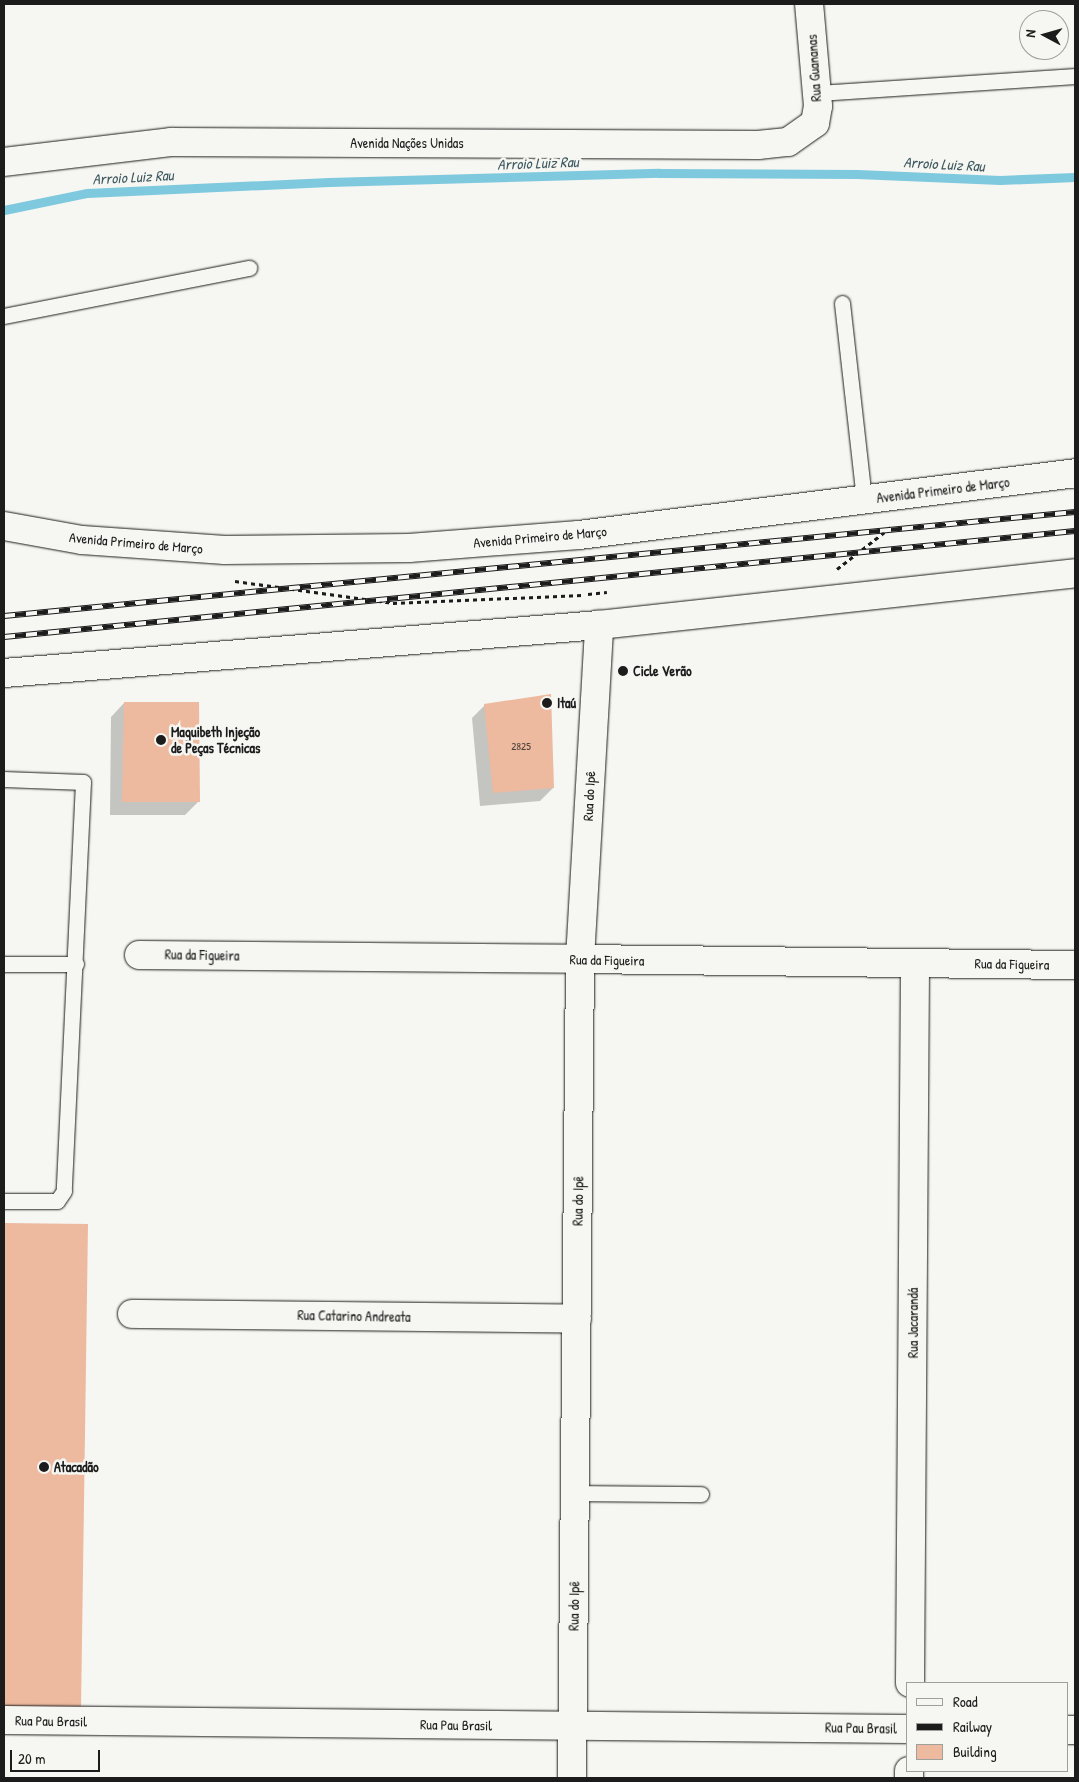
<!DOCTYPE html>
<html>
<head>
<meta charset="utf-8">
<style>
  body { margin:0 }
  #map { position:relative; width:1079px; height:1782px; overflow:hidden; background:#f6f6f2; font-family:"Patrick Hand",sans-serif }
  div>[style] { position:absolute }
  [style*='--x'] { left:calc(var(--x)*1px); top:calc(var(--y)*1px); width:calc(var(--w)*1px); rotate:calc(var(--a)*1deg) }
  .shadow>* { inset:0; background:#0003 }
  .stream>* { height:9px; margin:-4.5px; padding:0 4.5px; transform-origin:4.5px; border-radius:4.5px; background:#7ec9de }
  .building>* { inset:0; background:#edb99f }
  .path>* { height:3px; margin-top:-1.5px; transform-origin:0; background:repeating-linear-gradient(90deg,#1c1c1c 0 4px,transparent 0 8px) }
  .roads { filter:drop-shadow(0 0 1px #1c1c1c) drop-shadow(0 0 1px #1c1c1c) }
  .service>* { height:15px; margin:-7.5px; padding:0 7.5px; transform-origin:7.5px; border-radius:7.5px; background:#f6f6f2 }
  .minor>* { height:28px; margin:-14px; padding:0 14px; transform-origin:14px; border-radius:14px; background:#f6f6f2 }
  .tertiary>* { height:28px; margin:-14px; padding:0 14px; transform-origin:14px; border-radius:14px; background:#f6f6f2 }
  .primary>* { height:28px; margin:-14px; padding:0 14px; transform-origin:14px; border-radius:14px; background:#f6f6f2 }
  .rail>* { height:5.5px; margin-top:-2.75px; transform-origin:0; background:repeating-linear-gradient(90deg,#f6f6f2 0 11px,#1c1c1c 0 22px); box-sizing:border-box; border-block:1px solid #1c1c1c }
  .dots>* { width:14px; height:14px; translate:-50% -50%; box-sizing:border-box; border:2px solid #f6f6f2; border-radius:50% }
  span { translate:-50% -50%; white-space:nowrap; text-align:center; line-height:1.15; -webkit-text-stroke:5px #f6f6f2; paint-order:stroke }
  .number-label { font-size:11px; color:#50433d }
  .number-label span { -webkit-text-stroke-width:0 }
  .street-label { font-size:14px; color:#1c1c1c }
  .poi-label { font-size:14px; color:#1c1c1c; font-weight:700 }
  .left { translate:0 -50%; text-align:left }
  .water-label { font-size:15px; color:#3e5960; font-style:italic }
  .frame { position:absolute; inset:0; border:5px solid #1c1c1c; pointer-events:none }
  .legend { position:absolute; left:906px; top:1682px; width:162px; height:90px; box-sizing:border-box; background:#f6f6f2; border:1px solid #9f9f9c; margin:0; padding:6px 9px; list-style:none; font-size:15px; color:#1c1c1c }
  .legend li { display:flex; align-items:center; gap:10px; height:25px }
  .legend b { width:25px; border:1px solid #9f9f9c }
  .north { position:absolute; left:1019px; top:10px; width:50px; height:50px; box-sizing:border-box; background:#f6f6f2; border:1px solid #9f9f9c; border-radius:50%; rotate:276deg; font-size:14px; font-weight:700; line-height:20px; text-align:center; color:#1c1c1c }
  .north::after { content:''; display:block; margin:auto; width:18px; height:22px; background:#1c1c1c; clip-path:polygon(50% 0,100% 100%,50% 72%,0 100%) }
  .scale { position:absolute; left:10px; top:1750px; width:90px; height:22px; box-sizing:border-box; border:2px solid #1c1c1c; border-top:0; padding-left:6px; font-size:15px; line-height:18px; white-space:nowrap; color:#1c1c1c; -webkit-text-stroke:4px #f6f6f2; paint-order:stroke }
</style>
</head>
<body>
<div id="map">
  <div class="shadow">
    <div style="clip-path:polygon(124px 703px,198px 802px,185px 815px,110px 815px,111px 717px)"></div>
    <div style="clip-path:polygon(485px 705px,553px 788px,540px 801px,480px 806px,472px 718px)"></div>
    <div style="clip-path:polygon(4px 1224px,87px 1226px,4px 1712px)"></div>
  </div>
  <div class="stream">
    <div style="--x:4;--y:210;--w:85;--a:-11.6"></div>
    <div style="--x:87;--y:193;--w:242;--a:-2.6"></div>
    <div style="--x:329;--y:182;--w:330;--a:-1.6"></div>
    <div style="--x:659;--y:173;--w:198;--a:0.3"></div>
    <div style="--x:857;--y:174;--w:143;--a:2.4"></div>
    <div style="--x:1000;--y:180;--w:75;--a:-2.3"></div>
  </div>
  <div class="building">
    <div style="clip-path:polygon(551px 694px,554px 788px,493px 793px,484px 704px)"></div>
    <div style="clip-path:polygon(124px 702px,199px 702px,200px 802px,122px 802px)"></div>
    <div style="clip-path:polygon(4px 1223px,88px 1224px,81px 1710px,4px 1709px)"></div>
  </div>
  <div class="path">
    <div style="--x:837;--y:569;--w:68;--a:-37.9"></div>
    <div style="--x:235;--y:581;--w:160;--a:7.9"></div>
    <div style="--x:393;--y:603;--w:189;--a:-2.4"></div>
    <div style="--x:588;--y:594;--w:19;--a:-6"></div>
  </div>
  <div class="roads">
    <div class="service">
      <div style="--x:818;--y:93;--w:258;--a:-3.8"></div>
      <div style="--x:842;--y:303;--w:198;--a:83.6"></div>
      <div style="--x:4;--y:316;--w:250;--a:-11.1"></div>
      <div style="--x:4;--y:779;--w:79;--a:2.2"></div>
      <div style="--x:83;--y:782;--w:409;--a:92.7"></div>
      <div style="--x:64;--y:1191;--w:12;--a:125"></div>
      <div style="--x:57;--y:1201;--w:53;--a:180"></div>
      <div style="--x:4;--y:964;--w:72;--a:0"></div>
      <div style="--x:575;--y:1493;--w:126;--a:0.5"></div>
    </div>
    <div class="minor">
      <div style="--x:139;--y:955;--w:441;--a:0.5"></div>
      <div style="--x:132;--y:1314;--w:445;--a:0.6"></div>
      <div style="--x:910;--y:1683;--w:720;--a:-89.6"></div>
      <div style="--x:4;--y:1720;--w:904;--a:0.57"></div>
      <div style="--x:1068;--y:1730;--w:7;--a:0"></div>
      <div style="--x:909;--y:1778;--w:7;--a:-90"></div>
    </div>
    <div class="tertiary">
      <div style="--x:4;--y:162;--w:168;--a:-6.8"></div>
      <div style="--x:171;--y:142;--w:587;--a:0.29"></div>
      <div style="--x:758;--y:145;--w:30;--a:-6"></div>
      <div style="--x:788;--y:142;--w:33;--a:-35"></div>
      <div style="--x:815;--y:123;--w:17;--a:-80"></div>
      <div style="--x:818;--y:106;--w:102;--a:-95"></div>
      <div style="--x:580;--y:959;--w:495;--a:0.7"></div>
      <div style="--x:572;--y:1778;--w:819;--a:-89.44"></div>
      <div style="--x:580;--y:959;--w:335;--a:-86.7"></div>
    </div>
    <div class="primary">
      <div style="--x:4;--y:526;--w:79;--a:10.2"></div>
      <div style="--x:82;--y:540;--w:143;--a:4"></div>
      <div style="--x:225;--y:550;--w:184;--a:-0.6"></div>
      <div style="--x:409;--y:548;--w:170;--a:-4.4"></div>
      <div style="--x:579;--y:535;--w:500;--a:-7.1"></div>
      <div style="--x:4;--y:673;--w:597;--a:-4.61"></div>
      <div style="--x:599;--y:625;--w:479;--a:-6.2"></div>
    </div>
  </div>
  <div class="rail">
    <div style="--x:4;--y:616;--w:1076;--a:-5.55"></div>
    <div style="--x:4;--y:637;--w:1076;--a:-5.65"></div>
  </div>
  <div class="dots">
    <div style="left:623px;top:671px;background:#1c1c1c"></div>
    <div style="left:547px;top:703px;background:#1c1c1c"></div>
    <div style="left:161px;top:740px;background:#1c1c1c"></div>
    <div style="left:44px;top:1467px;background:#1c1c1c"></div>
  </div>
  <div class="number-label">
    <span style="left:521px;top:746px">2825</span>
  </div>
  <div class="street-label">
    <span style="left:814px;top:68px;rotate:-94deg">Rua Guananas</span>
    <span style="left:407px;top:143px">Avenida Nações Unidas</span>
    <span style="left:943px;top:490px;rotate:-7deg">Avenida Primeiro de Março</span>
    <span style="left:540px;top:537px;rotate:-5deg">Avenida Primeiro de Março</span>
    <span style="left:136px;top:543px;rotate:5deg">Avenida Primeiro de Março</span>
    <span style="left:589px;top:796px;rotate:-87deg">Rua do Ipê</span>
    <span style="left:202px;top:955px;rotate:1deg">Rua da Figueira</span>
    <span style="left:607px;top:960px;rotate:1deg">Rua da Figueira</span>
    <span style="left:1012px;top:964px;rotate:1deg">Rua da Figueira</span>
    <span style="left:578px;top:1201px;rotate:-89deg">Rua do Ipê</span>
    <span style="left:354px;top:1316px;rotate:1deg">Rua Catarino Andreata</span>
    <span style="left:913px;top:1323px;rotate:-90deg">Rua Jacarandá</span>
    <span style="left:574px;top:1606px;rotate:-89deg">Rua do Ipê</span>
    <span style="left:51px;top:1721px;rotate:1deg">Rua Pau Brasil</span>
    <span style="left:456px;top:1725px;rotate:1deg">Rua Pau Brasil</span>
    <span style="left:861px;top:1728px;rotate:1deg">Rua Pau Brasil</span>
  </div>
  <div class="poi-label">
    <span class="left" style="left:633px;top:671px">Cicle Verão</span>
    <span class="left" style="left:557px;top:703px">Itaú</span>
    <span class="left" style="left:171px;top:740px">Maguibeth Injeção<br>de Peças Técnicas</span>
    <span class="left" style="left:54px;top:1467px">Atacadão</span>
  </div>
  <div class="water-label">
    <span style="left:538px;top:163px;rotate:-2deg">Arroio Luiz Rau</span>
    <span style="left:944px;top:164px;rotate:3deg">Arroio Luiz Rau</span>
    <span style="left:133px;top:177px;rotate:-3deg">Arroio Luiz Rau</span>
  </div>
  <div class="frame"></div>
  <ul class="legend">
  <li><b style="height:6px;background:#f6f6f2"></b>Road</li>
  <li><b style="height:6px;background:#1c1c1c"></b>Railway</li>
  <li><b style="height:14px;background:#edb99f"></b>Building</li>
  </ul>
  <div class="north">N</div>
  <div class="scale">20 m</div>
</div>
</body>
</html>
